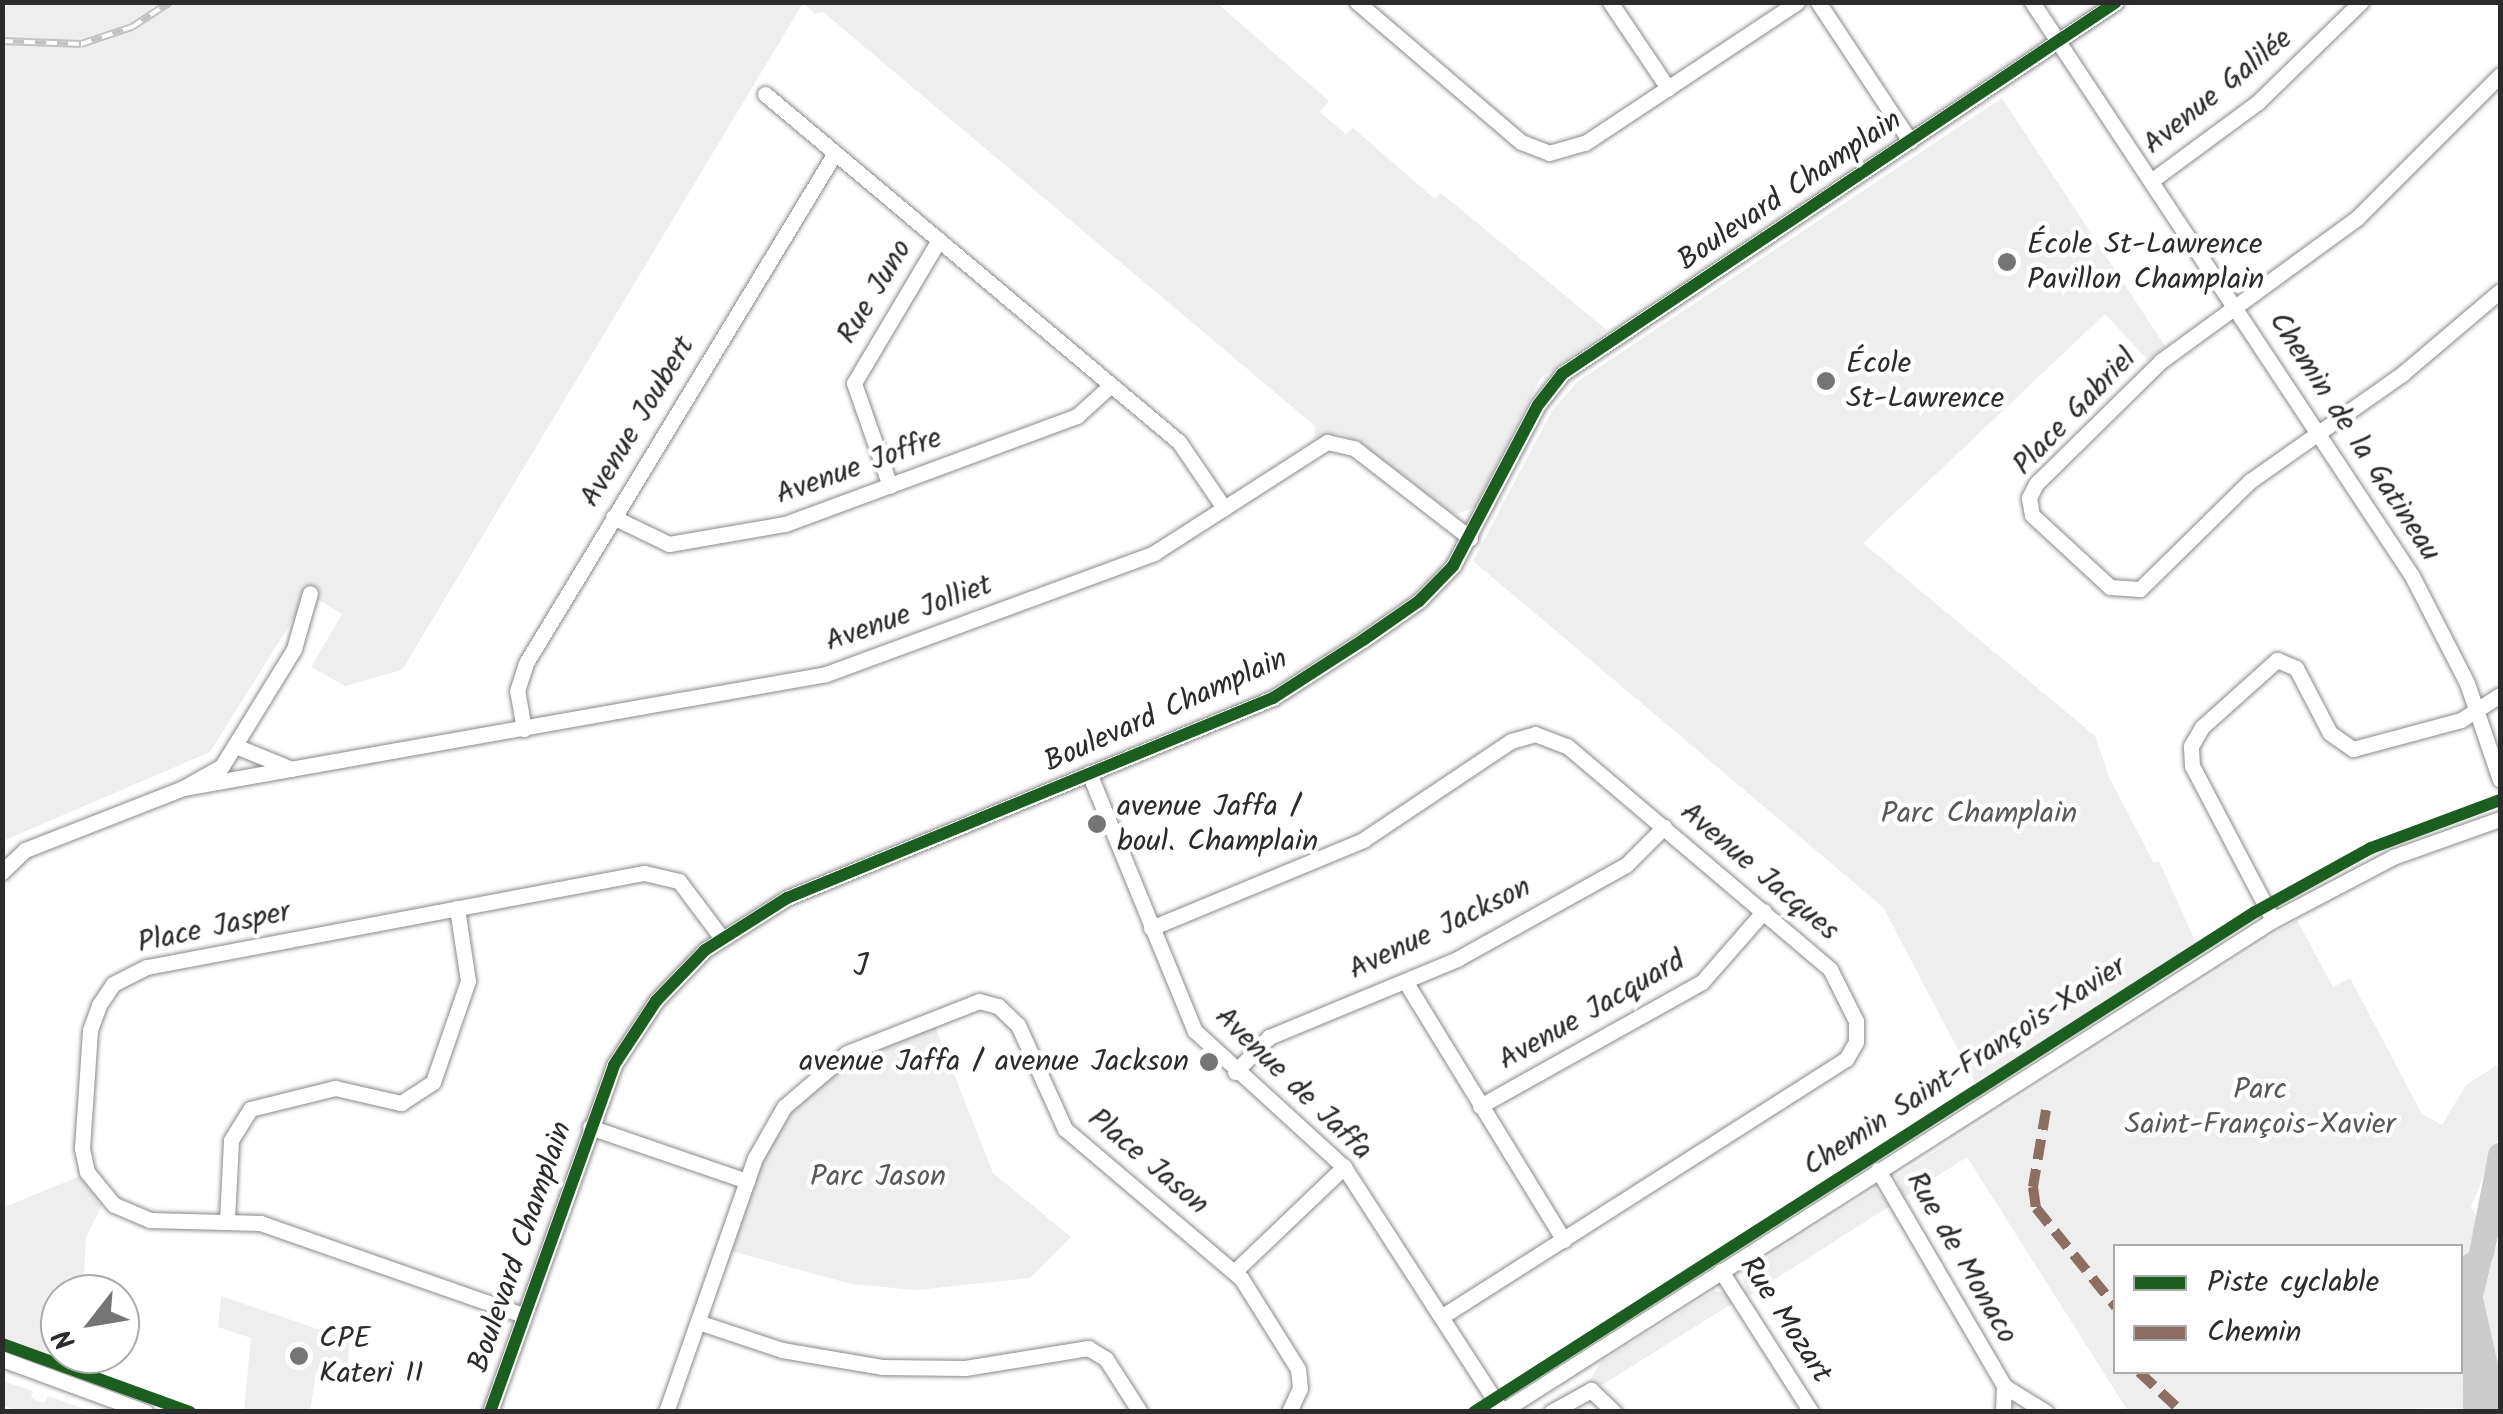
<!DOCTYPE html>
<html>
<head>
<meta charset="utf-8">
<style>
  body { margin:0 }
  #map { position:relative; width:2503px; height:1414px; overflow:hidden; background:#fff; font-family:Kalam,sans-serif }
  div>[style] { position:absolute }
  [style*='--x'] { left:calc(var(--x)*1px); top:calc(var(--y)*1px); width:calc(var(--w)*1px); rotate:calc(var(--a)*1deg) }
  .built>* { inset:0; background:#eee }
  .water>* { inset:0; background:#ccc }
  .river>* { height:25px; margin:-12.5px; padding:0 12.5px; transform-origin:12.5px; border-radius:12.5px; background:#ccc }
  .roads { filter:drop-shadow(0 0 2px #8a8a8a) drop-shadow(0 0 2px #8a8a8a) }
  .minor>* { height:15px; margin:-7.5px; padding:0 7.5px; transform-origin:7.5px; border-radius:7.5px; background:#fff }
  .rail>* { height:8px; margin-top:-4px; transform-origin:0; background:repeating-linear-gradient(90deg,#fff 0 11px,#c2c2c2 0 22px); box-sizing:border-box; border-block:2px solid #c2c2c2 }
  .quiet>* { height:10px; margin-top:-5px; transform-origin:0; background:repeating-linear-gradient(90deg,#8d6e63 0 20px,transparent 0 30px) }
  .cycleway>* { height:12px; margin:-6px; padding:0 6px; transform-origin:6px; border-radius:6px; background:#1b5e20 }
  .dots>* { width:28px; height:28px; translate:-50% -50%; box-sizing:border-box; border:5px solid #fff; border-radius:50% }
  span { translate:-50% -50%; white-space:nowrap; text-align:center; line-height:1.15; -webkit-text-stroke:9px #fff; paint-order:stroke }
  .street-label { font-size:30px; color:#2b2b2b }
  .poi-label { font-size:30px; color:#2b2b2b }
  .left { translate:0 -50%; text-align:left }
  .right { translate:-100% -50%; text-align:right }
  .park-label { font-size:30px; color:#585858 }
  .neighbourhood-label { font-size:32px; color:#2b2b2b; letter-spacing:2.5px }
  .frame { position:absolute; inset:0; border:5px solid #2b2b2b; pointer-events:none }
  .legend { position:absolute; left:2113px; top:1244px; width:350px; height:130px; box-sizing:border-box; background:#fff; border:2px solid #aaa; margin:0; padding:12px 18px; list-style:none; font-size:30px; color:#2b2b2b }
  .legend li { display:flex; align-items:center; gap:20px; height:50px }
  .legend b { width:50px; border:2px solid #aaa }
  .north { position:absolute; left:40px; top:1274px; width:100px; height:100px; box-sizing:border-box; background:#fff; border:2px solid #aaa; border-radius:50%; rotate:239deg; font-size:28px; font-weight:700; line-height:40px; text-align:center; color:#2b2b2b }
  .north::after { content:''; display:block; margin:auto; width:35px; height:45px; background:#757575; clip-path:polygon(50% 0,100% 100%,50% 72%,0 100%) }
</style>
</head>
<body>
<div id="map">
  <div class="built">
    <div style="clip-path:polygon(9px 3px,1217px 3px,1329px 101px,1320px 112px,1346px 134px,1353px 128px,1435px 199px,1441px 193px,1607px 330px,1540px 379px,1474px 508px,1454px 515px,1358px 441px,1339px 433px,1314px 439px,1315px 426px,823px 12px,815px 14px,803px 3px,402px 670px,345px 686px,311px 667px,342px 614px,309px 594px,210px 752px,3px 841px,2px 15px)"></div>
    <div style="clip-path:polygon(2002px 98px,2165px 346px,2148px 360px,2105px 314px,1863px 543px,2095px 736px,2109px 777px,2154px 863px,2159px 861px,2197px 945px,1977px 1086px,1883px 907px,1473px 561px,1552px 411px,1577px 382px)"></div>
    <div style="clip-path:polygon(2297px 920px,2333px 987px,2350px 978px,2422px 1114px,2442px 1125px,2466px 1085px,2500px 1063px,2500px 1134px,2471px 1207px,2478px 1219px,2469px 1252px,2461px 1258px,2460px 1246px,2116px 1246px,2116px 1372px,2461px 1370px,2464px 1408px,2128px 1411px,1967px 1157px,1903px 1198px,1896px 1176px)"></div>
    <div style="clip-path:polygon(934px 1023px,993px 1173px,1071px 1237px,1030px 1278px,916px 1290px,851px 1284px,731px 1251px,764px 1156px,800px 1099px,852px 1059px)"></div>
    <div style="clip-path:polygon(80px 1176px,102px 1205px,86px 1237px,83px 1294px,60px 1294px,60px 1354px,80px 1354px,79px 1368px,3px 1341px,2px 1208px)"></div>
    <div style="clip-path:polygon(1875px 1189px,1890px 1206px,1747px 1297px,1742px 1273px)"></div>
    <div style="clip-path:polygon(2500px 1232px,2500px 1373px,2483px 1297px)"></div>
    <div style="clip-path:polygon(1714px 1291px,1725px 1292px,1733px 1303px,1602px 1385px,1589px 1382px,1600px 1363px)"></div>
    <div style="clip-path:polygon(221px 1296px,350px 1340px,346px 1383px,316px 1372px,310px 1411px,244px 1411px,251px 1338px,218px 1327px)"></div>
    <div style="clip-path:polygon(3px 1381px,33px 1391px,31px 1398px,44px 1403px,48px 1396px,90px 1411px,19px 1411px,3px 1406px)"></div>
  </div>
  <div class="water">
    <div style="clip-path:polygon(2478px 1219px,2500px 1227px,2483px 1297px,2500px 1373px,2500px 1411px,2463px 1411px,2461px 1258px,2469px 1252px)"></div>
  </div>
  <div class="river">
    <div style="--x:2481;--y:1253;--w:100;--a:-79"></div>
  </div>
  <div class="roads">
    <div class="minor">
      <div style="--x:1357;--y:2;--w:216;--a:40.5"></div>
      <div style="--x:1521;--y:142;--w:30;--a:21"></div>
      <div style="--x:1549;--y:153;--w:37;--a:-16"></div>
      <div style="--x:1585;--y:143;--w:255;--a:-33.6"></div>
      <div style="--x:1610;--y:2;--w:104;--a:56"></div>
      <div style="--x:1818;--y:2;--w:167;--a:56.5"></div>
      <div style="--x:2032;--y:2;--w:688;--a:56.49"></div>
      <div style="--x:2412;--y:576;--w:120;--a:62.8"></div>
      <div style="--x:2467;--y:683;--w:102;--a:71.2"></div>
      <div style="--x:2500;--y:75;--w:202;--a:135"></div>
      <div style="--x:2357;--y:218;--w:243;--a:143.9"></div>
      <div style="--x:2161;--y:361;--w:175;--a:135.5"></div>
      <div style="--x:2036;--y:484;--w:16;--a:117"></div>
      <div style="--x:2029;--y:498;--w:17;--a:80"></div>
      <div style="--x:2032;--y:515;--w:106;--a:42.7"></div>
      <div style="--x:2110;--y:587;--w:30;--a:4"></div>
      <div style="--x:2140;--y:589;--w:154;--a:-44.5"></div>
      <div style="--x:2250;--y:481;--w:186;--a:-35.1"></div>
      <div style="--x:2402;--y:374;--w:128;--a:-40.3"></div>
      <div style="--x:765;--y:94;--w:541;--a:40.05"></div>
      <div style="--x:1179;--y:442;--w:80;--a:55.7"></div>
      <div style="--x:2151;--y:181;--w:133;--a:-36.4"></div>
      <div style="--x:2258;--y:102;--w:144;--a:-44.2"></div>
      <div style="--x:890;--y:486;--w:109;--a:-109.3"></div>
      <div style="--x:854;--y:383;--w:166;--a:-59.3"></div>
      <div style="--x:613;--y:517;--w:62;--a:25.7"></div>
      <div style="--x:669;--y:544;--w:118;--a:-9.8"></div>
      <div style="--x:785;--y:524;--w:311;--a:-20.3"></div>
      <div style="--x:1077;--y:416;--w:46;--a:-42.4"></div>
      <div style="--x:524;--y:729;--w:39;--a:-100"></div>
      <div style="--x:517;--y:691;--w:29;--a:-72"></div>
      <div style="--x:526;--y:663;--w:596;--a:-58.79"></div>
      <div style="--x:238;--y:747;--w:58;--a:22.2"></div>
      <div style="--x:1089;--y:773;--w:279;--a:67.7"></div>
      <div style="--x:1195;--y:1031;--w:202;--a:42.4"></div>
      <div style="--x:1344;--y:1167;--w:291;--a:57.1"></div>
      <div style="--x:183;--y:788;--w:653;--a:-10.05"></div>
      <div style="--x:826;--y:674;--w:350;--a:-20.2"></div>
      <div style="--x:1154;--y:553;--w:206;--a:-32.7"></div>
      <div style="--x:1327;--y:442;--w:28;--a:13"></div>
      <div style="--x:1354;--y:448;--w:147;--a:37.8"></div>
      <div style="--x:2;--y:872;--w:32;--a:-44"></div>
      <div style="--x:25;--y:850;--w:170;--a:-21.4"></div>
      <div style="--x:183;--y:788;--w:45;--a:-29.4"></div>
      <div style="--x:222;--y:766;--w:137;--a:-58.4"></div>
      <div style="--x:294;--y:649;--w:58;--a:-74.1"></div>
      <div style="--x:2273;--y:920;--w:174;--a:-117.7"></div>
      <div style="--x:2192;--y:766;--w:20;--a:-93"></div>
      <div style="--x:2191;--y:746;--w:22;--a:-60"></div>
      <div style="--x:2202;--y:727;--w:101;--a:-41.8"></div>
      <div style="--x:2277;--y:660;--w:21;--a:23"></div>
      <div style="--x:2296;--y:668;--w:73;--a:62.4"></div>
      <div style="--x:2330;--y:733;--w:28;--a:35"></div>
      <div style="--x:2353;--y:749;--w:112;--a:-15"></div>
      <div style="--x:2461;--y:720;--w:46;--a:-32.7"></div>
      <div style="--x:1151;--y:928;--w:230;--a:-22.5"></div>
      <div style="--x:1363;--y:840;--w:178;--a:-33.8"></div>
      <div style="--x:1511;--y:741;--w:25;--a:-16"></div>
      <div style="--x:1535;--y:734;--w:34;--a:21"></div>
      <div style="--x:1567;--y:746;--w:345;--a:40.3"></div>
      <div style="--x:1830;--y:969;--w:58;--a:63.4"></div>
      <div style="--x:1856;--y:1021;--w:21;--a:90"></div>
      <div style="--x:1856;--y:1042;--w:20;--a:120"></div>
      <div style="--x:1846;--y:1059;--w:480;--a:147.5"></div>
      <div style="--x:1405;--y:981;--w:304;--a:58.5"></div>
      <div style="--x:1235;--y:1072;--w:49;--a:-45.8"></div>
      <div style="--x:1269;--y:1037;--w:204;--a:-22.5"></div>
      <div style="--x:1457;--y:959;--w:193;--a:-29.1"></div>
      <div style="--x:1626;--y:865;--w:54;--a:-45"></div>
      <div style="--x:1480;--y:1106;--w:254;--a:-29.2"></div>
      <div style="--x:1702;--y:982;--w:94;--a:-48.9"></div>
      <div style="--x:590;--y:1127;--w:166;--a:19"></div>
      <div style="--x:1878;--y:1170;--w:250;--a:59.7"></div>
      <div style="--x:227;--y:1220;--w:80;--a:-87.1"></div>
      <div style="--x:231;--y:1140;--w:36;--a:-58"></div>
      <div style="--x:250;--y:1109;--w:88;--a:-13.9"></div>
      <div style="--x:335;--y:1088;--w:68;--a:12.8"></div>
      <div style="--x:401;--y:1103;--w:38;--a:-33"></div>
      <div style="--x:433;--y:1082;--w:107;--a:-70.9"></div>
      <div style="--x:468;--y:981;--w:74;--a:-98.6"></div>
      <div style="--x:1235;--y:1271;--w:151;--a:-43.7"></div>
      <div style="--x:1721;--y:1271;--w:167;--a:57.4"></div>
      <div style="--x:523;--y:1315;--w:278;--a:-160.7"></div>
      <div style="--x:261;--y:1223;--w:111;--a:-178.5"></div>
      <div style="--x:150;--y:1220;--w:39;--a:-157"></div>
      <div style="--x:114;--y:1205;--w:43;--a:-129.3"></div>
      <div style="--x:87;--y:1172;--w:25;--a:-102"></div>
      <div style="--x:82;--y:1148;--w:118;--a:-86.1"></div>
      <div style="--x:90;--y:1030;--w:27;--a:-70"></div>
      <div style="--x:99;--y:1005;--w:25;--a:-56"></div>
      <div style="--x:113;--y:984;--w:38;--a:-27"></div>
      <div style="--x:147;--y:967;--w:506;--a:-10.71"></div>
      <div style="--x:644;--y:873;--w:36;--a:13"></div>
      <div style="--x:679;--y:881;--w:70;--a:53.1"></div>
      <div style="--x:698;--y:1322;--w:89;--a:18.4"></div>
      <div style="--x:782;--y:1350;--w:101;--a:9.6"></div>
      <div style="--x:882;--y:1367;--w:83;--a:0.7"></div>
      <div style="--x:965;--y:1368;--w:125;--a:-9.2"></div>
      <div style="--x:1088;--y:1348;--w:21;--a:31"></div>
      <div style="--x:1106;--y:1359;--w:63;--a:57.3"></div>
      <div style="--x:2;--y:1359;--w:153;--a:20.2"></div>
      <div style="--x:490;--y:1412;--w:368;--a:-70.3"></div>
      <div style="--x:614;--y:1065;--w:77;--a:-56.7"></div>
      <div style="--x:656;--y:1001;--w:71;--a:-46.1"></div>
      <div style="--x:705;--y:950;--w:97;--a:-32.4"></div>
      <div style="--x:787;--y:898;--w:526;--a:-22.37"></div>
      <div style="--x:1273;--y:698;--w:107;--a:-32.8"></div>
      <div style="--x:1363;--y:640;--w:68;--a:-34.9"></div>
      <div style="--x:1419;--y:601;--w:49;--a:-45.8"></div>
      <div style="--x:1453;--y:566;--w:182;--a:-62.2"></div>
      <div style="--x:1538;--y:405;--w:39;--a:-52"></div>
      <div style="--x:1562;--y:374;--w:667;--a:-33.88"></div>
      <div style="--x:666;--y:1412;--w:269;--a:-70.7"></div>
      <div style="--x:755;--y:1158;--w:59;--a:-60.4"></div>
      <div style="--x:784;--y:1107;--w:83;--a:-40.6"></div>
      <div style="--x:847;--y:1053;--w:142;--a:-21.5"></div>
      <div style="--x:979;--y:1001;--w:20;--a:15"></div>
      <div style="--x:998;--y:1006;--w:28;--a:44"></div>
      <div style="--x:1018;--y:1025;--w:114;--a:65.7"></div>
      <div style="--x:1065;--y:1129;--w:231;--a:40.3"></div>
      <div style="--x:1241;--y:1278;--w:107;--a:57.9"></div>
      <div style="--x:1298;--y:1369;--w:19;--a:84"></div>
      <div style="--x:1300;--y:1388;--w:26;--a:115"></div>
      <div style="--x:1501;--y:1412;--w:915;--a:-32.51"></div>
      <div style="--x:2273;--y:920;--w:136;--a:-27.7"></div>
      <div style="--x:2393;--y:857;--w:114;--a:-19.6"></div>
      <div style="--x:1551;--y:1412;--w:46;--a:-28.8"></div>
      <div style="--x:1591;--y:1390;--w:32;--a:44"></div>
      <div style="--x:2003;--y:1412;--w:26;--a:-88"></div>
      <div style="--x:2004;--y:1386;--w:49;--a:31.8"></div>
    </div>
  </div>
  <div class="rail">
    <div style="--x:2;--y:41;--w:79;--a:2.2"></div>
    <div style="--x:81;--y:44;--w:54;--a:-18.4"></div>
    <div style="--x:132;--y:27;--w:45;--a:-33.3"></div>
  </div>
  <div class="quiet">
    <div style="--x:2046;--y:1110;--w:78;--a:99.6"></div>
    <div style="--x:2033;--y:1187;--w:21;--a:82"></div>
    <div style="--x:2036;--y:1208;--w:127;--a:51.1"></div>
    <div style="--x:2139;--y:1372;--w:59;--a:42.9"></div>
  </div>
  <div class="cycleway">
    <div style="--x:2;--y:1344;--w:200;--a:19.9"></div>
    <div style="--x:490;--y:1412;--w:368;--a:-70.3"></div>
    <div style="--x:614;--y:1065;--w:77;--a:-56.7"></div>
    <div style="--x:656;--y:1001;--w:71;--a:-46.1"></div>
    <div style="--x:705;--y:950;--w:97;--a:-32.4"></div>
    <div style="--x:787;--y:898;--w:526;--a:-22.37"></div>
    <div style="--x:1273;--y:698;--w:107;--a:-32.8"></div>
    <div style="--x:1363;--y:640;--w:68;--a:-34.9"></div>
    <div style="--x:1419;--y:601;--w:49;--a:-45.8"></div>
    <div style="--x:1453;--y:566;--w:182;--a:-62.2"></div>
    <div style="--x:1538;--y:405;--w:39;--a:-52"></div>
    <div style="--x:1562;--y:374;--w:667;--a:-33.88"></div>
    <div style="--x:1474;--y:1412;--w:927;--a:-32.63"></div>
    <div style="--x:2255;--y:912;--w:132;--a:-28.9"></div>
    <div style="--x:2371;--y:848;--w:138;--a:-20.4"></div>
  </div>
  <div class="dots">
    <div style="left:2007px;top:262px;background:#757575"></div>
    <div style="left:1826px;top:381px;background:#757575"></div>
    <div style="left:1097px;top:824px;background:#757575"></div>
    <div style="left:1209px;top:1062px;background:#757575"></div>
    <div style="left:299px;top:1356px;background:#757575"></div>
  </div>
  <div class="street-label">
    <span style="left:2218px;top:92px;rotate:-39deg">Avenue Galilée</span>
    <span style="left:1790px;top:191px;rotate:-34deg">Boulevard Champlain</span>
    <span style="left:875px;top:292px;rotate:-59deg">Rue Juno</span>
    <span style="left:2075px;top:412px;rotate:-46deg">Place Gabriel</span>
    <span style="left:638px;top:422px;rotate:-59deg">Avenue Joubert</span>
    <span style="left:2354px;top:437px;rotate:57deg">Chemin de la Gatineau</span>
    <span style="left:859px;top:467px;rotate:-20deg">Avenue Joffre</span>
    <span style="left:909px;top:614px;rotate:-20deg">Avenue Jolliet</span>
    <span style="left:1166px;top:711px;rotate:-24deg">Boulevard Champlain</span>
    <span style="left:1759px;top:872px;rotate:40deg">Avenue Jacques</span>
    <span style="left:214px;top:928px;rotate:-12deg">Place Jasper</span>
    <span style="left:1440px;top:929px;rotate:-26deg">Avenue Jackson</span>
    <span style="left:1592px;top:1011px;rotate:-30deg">Avenue Jacquard</span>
    <span style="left:1965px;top:1067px;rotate:-33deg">Chemin Saint-François-Xavier</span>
    <span style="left:1293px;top:1084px;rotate:44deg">Avenue de Jaffa</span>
    <span style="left:1148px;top:1162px;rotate:40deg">Place Jason</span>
    <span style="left:521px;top:1247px;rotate:-71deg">Boulevard Champlain</span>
    <span style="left:1961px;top:1258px;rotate:60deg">Rue de Monaco</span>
    <span style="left:1785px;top:1320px;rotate:57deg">Rue Mozart</span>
  </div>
  <div class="poi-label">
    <span class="left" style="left:2027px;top:262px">École St-Lawrence<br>Pavillon Champlain</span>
    <span class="left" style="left:1846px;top:381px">École<br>St-Lawrence</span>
    <span class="left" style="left:1117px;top:824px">avenue Jaffa /<br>boul. Champlain</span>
    <span class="right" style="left:1189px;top:1062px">avenue Jaffa / avenue Jackson</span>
    <span class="left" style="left:319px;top:1356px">CPE<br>Kateri II</span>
  </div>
  <div class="park-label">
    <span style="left:1979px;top:814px">Parc Champlain</span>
    <span style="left:2260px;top:1107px">Parc<br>Saint-François-Xavier</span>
    <span style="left:878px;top:1177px">Parc Jason</span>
  </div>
  <div class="neighbourhood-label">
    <span style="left:862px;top:967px">J</span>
  </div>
  <div class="frame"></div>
  <ul class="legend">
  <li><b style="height:12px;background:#1b5e20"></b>Piste cyclable</li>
  <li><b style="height:12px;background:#8d6e63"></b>Chemin</li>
  </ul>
  <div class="north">N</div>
</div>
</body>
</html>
